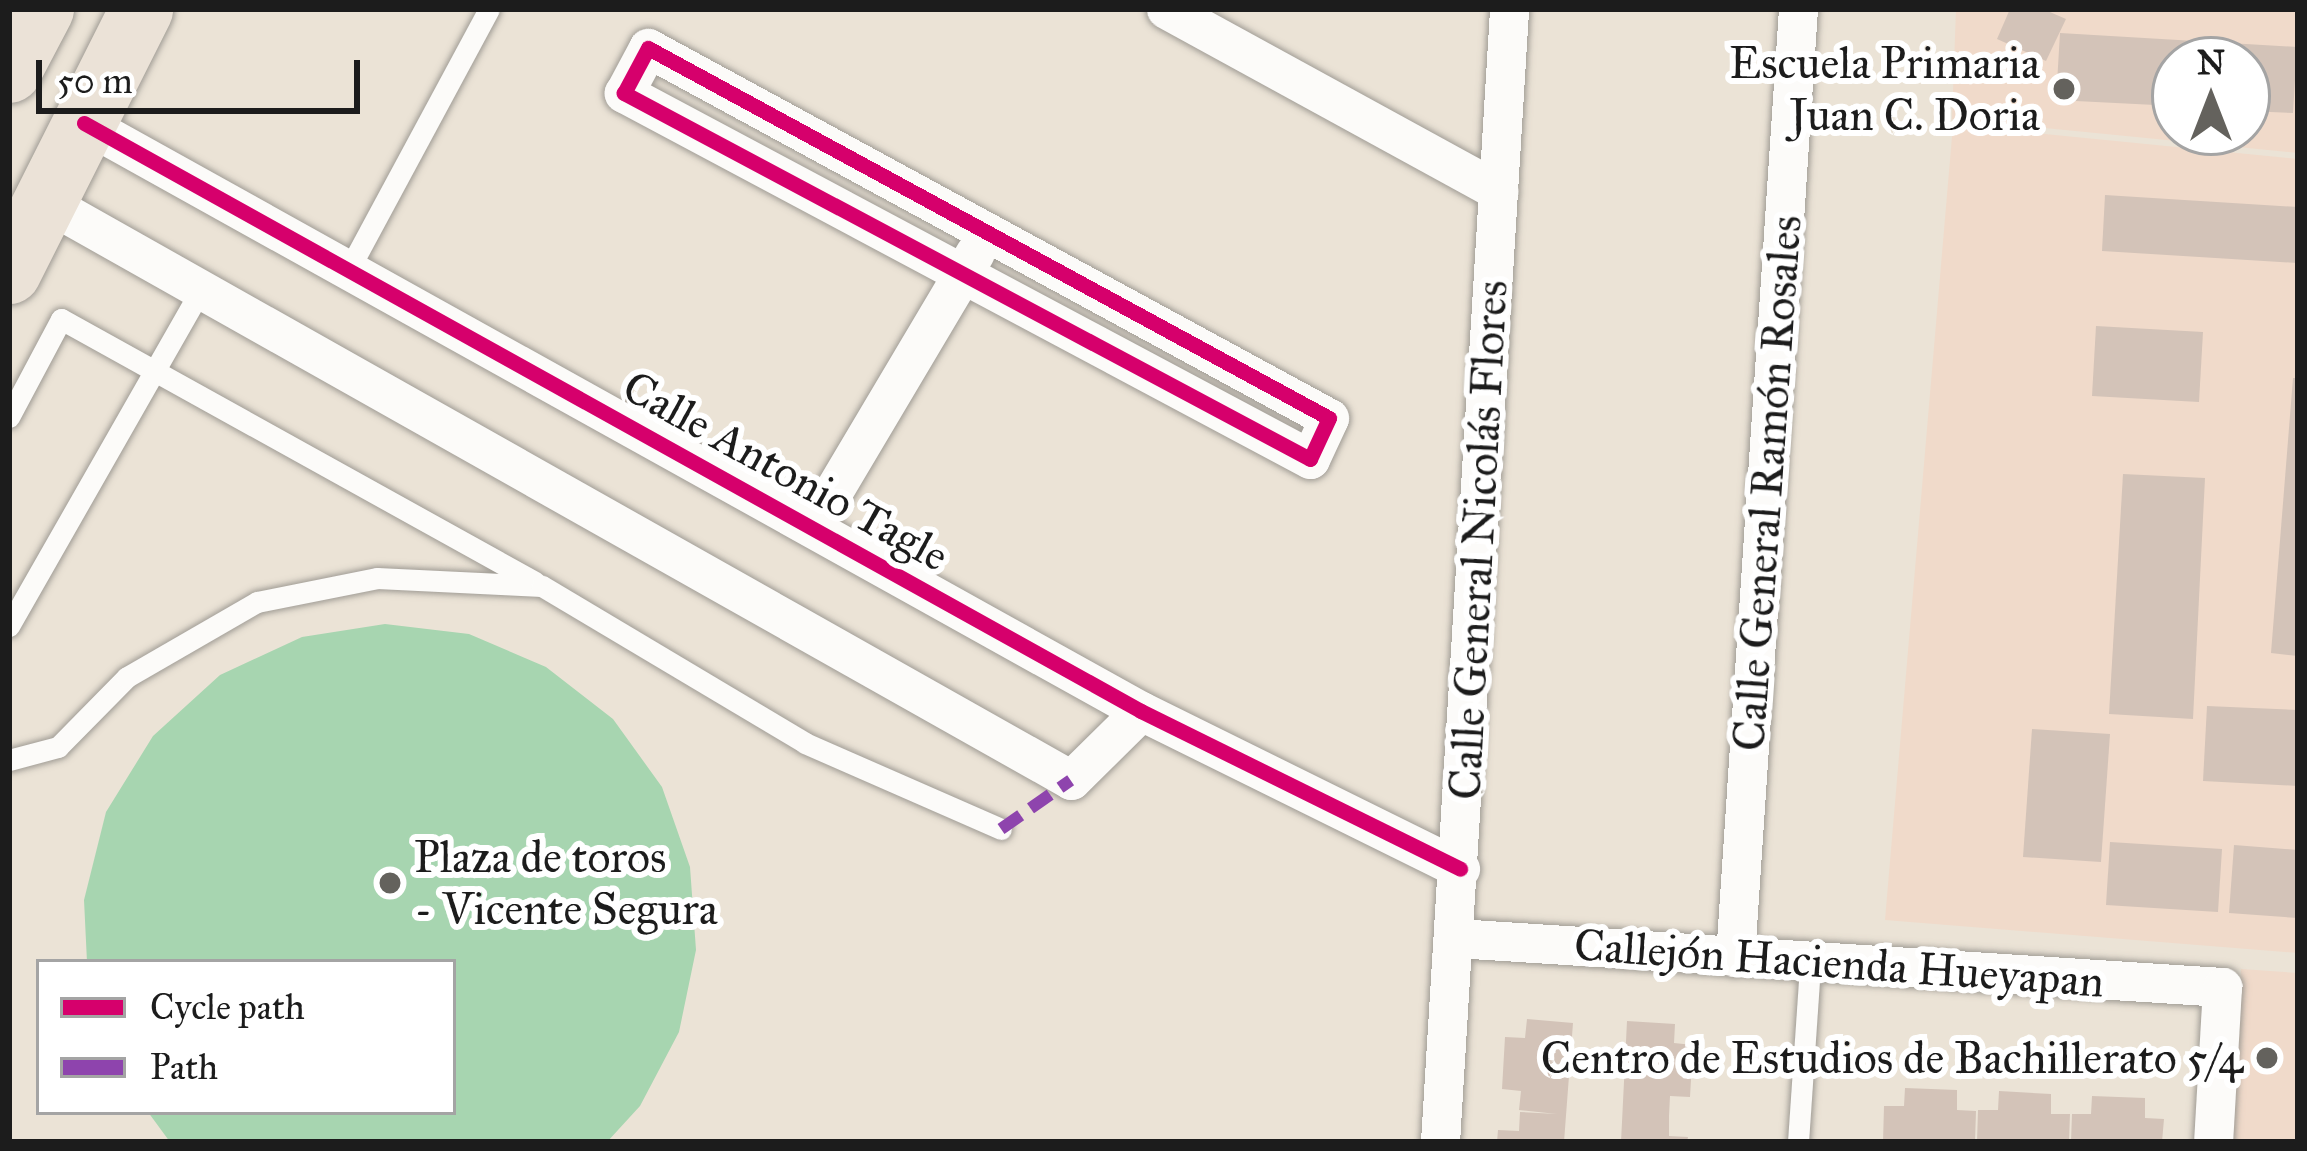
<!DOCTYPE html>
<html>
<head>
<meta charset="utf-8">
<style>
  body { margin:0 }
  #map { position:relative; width:2307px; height:1151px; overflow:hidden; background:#ebe3d6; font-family:"IM FELL Great Primer",serif }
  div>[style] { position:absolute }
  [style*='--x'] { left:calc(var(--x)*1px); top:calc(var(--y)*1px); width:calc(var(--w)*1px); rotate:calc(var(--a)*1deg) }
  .built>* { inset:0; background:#f0daca }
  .green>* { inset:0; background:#a7d5b0 }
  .building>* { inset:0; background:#d3c3b8 }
  .roads { filter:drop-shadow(0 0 3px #a09c95) drop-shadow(0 0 3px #a09c95) }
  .lane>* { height:21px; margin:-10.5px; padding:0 10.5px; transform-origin:10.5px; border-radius:10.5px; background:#fcfbf9 }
  .street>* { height:39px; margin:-19.5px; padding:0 19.5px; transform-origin:19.5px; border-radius:19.5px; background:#fcfbf9 }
  .primary>* { height:63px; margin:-31.5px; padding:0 31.5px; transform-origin:31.5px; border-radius:31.5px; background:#ebe2d7 }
  .highway>* { height:66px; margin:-33px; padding:0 33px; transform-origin:33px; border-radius:33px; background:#ebe2d7 }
  .quiet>* { height:12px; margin-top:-6px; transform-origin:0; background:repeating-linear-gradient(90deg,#8e44ad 0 24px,transparent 0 36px) }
  .cycleway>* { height:15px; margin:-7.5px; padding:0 7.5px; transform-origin:7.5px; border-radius:7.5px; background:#d6006c }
  .dots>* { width:33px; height:33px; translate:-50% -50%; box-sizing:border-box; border:6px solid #fff; border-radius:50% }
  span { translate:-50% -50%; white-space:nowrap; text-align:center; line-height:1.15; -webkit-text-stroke:12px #fff; paint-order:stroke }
  .poi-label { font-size:45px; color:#1c1c1c }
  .right { translate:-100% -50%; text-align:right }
  .left { translate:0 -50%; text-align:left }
  .street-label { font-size:45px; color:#1c1c1c }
  .frame { position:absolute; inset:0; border:12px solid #1c1c1c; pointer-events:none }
  .legend { position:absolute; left:36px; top:959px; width:420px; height:156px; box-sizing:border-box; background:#fff; border:3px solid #a4a4a4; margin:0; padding:15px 21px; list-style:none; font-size:36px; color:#1c1c1c }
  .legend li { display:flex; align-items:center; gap:24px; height:60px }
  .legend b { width:60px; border:3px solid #a4a4a4 }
  .north { position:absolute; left:2151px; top:36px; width:120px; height:120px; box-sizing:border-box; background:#fff; border:3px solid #a4a4a4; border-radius:50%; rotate:0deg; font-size:33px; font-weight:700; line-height:48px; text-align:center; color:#1c1c1c }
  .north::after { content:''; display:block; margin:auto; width:42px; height:54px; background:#64625d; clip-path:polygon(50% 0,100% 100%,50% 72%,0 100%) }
  .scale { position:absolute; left:36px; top:60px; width:324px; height:54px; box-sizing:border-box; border:6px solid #1c1c1c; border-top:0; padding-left:15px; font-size:36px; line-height:42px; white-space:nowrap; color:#1c1c1c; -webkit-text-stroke:9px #fff; paint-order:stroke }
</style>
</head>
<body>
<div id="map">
  <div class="built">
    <div style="clip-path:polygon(evenodd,1956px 9px,2298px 9px,2298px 153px,1952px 119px,1956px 9px,2175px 60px,2247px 60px,2247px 132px,2175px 132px,2175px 60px)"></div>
    <div style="clip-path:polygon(1953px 125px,2298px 159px,2298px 953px,1885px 920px)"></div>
    <div style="clip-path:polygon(2241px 969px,2298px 973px,2298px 1142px,2232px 1142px)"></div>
  </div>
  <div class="green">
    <div style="clip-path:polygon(385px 624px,469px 634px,546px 667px,613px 719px,662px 787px,690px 867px,696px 950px,679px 1032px,640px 1106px,607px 1142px,170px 1142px,148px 1112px,453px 1112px,453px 962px,87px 962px,84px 900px,106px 812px,153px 736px,220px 675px,302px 637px)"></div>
  </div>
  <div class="building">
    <div style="clip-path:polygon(2010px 9px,2043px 9px,2066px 19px,2046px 61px,1997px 39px)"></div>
    <div style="clip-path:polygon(2060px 33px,2297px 47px,2293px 113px,2247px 111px,2247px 60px,2175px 60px,2175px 106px,2056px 100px)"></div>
    <div style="clip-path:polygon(2105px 195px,2298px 207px,2297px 263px,2102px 251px)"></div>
    <div style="clip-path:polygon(2096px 326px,2203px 332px,2199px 402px,2092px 396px)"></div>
    <div style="clip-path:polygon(2293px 378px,2298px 378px,2298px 656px,2271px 653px)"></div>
    <div style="clip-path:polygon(2123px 474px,2205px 478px,2193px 719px,2109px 714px)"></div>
    <div style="clip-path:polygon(2207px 706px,2298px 710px,2298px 786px,2203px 781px)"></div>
    <div style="clip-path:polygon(2032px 729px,2110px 734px,2101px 862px,2023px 857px)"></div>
    <div style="clip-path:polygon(2110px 842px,2222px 849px,2218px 912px,2106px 905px)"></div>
    <div style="clip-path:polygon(2234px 845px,2298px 850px,2298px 918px,2229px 913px)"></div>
    <div style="clip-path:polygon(1527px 1019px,1573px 1023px,1564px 1142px,1497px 1142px,1498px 1130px,1519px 1131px,1520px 1112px,1557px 1114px,1519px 1110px,1521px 1091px,1502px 1089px,1505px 1037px,1525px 1038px)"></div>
    <div style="clip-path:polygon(1627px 1021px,1675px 1024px,1674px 1043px,1693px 1045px,1690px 1097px,1670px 1096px,1669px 1116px,1669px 1136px,1688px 1137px,1687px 1142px,1621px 1142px)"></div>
    <div style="clip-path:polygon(1905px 1088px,1957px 1090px,1957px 1110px,1976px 1111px,1975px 1142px,1883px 1142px,1884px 1106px,1904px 1106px)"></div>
    <div style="clip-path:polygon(1999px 1091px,2051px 1094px,2051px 1114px,2070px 1114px,2069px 1142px,1977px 1142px,1978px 1110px,1998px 1110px)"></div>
    <div style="clip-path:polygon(2092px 1096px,2145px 1098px,2145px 1118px,2164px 1119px,2162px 1142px,2071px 1142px,2072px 1114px,2091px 1114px)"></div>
  </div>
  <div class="roads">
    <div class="lane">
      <div style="--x:349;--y:269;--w:295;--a:-61.7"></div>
      <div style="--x:9;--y:417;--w:111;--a:-62"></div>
      <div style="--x:61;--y:319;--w:542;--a:29.02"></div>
      <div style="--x:9;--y:626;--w:387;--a:-60.3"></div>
      <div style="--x:9;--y:760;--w:51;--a:-14.9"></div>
      <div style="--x:58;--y:747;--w:98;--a:-45.4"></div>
      <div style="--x:127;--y:677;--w:150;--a:-30"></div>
      <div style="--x:257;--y:602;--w:122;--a:-11.3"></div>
      <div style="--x:377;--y:578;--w:165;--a:2.8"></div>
      <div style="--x:542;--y:586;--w:306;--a:30.8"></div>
      <div style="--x:805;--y:743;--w:214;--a:23.7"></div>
      <div style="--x:1798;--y:1142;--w:178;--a:-86.1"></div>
    </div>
    <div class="street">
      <div style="--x:1166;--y:9;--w:379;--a:28.7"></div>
      <div style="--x:648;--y:48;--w:775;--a:28.52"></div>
      <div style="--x:1329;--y:418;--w:45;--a:114.9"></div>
      <div style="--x:1310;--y:459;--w:778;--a:-151.92"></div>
      <div style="--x:624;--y:93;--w:51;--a:-61.9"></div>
      <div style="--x:84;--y:123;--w:1210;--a:29.09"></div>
      <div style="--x:1141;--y:711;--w:356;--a:26.3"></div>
      <div style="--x:44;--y:201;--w:1179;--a:29.41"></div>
      <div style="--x:1071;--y:780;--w:98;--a:-44.6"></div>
      <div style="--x:812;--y:527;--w:319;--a:-59.3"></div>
      <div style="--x:1456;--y:938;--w:768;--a:3.66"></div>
      <div style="--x:2222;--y:987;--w:155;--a:93.3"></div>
      <div style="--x:1735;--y:957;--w:950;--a:-86.2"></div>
      <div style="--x:1440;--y:1142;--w:1135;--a:-86.51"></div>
    </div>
    <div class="primary">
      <div style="--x:9;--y:272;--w:294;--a:-63.3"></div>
    </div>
    <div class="highway">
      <div style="--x:9;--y:70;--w:69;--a:-62.3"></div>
    </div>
  </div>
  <div class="quiet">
    <div style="--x:1001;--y:829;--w:85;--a:-35"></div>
  </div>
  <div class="cycleway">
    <div style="--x:648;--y:48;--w:775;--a:28.52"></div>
    <div style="--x:1329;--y:418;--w:45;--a:114.9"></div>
    <div style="--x:1310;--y:459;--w:778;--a:-151.92"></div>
    <div style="--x:624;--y:93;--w:51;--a:-61.9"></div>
    <div style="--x:84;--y:123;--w:1210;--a:29.09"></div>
    <div style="--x:1141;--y:711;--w:356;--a:26.3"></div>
  </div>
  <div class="dots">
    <div style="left:2064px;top:89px;background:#64625d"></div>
    <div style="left:390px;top:883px;background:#64625d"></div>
    <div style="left:2267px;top:1058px;background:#64625d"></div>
  </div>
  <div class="poi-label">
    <span class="right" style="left:2040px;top:89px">Escuela Primaria<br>Juan C. Doria</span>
    <span class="left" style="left:414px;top:883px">Plaza de toros<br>- Vicente Segura</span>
    <span class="right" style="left:2243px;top:1058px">Centro de Estudios de Bachillerato 5/4</span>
  </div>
  <div class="street-label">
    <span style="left:786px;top:471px;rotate:29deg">Calle Antonio Tagle</span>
    <span style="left:1767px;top:483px;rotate:-86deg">Calle General Ramón Rosales</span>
    <span style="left:1478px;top:540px;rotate:-87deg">Calle General Nicolás Flores</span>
    <span style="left:1839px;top:963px;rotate:4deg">Callejón Hacienda Hueyapan</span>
  </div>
  <div class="frame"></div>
  <ul class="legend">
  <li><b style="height:15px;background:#d6006c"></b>Cycle path</li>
  <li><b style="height:15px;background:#8e44ad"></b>Path</li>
  </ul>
  <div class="north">N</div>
  <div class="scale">50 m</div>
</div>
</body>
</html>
